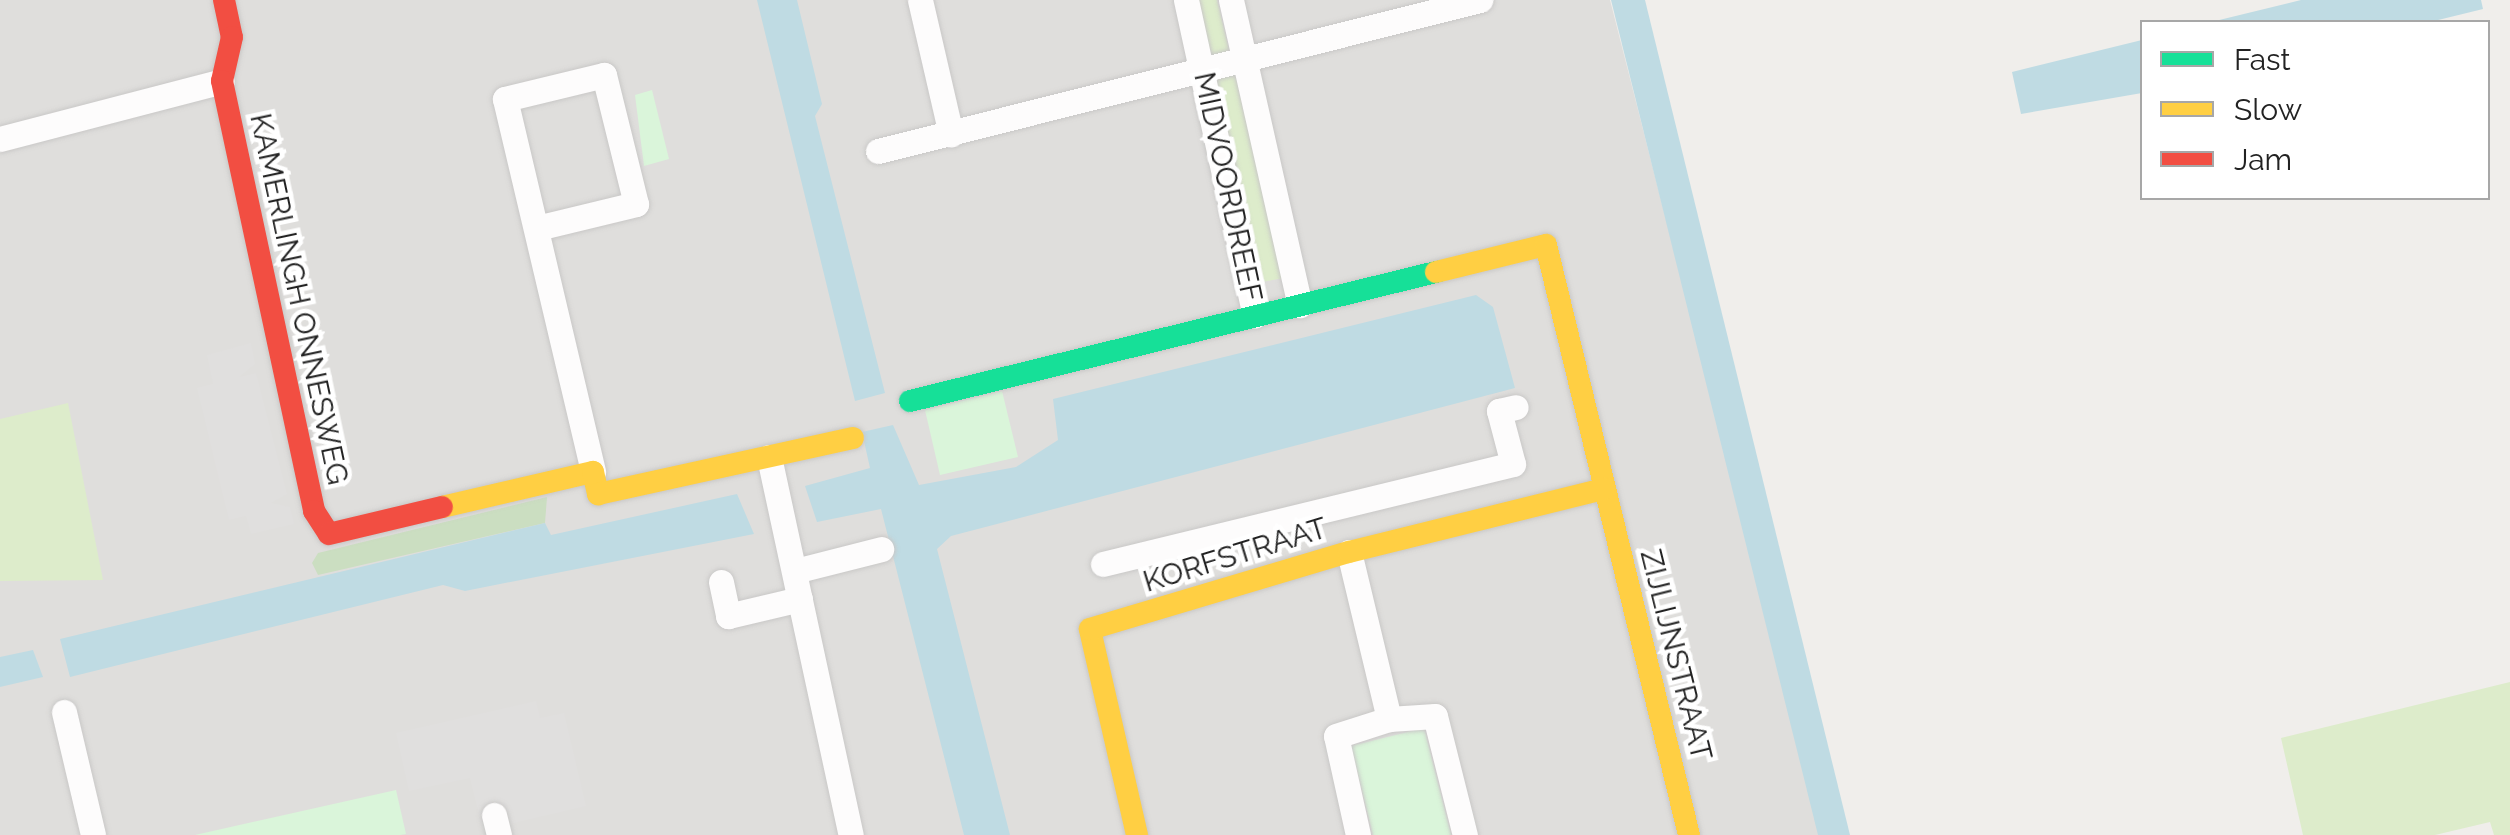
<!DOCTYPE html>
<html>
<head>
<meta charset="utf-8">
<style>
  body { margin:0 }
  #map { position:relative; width:2510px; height:835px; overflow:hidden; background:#f0eeeb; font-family:Raleway,sans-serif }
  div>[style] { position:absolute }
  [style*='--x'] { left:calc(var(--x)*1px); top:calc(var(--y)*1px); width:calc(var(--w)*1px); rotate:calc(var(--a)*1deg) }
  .residential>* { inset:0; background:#dfdedc }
  .grass>* { inset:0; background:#ddeccb }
  .forest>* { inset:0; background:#cbdec1 }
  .park>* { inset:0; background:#daf5da }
  .parking>* { inset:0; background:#e0dfde }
  .water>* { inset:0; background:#bfdbe3 }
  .roads { filter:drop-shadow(0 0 2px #c9c8c7) drop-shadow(0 0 2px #c9c8c7) }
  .street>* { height:25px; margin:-12.5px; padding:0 12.5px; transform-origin:12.5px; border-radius:12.5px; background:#fdfcfc }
  .fast>* { height:22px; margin:-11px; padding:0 11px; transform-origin:11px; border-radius:11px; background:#16e098 }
  .slow>* { height:22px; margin:-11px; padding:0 11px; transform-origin:11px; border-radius:11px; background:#ffcf43 }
  .jam>* { height:22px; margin:-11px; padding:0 11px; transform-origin:11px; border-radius:11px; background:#f24e42 }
  span { translate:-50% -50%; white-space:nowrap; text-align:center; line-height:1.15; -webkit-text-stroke:9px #fff; paint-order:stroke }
  .street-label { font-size:30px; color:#222 }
  .legend { position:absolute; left:2140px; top:20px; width:350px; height:180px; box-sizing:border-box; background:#fff; border:2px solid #a7a7a7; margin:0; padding:12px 18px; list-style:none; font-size:30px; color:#222 }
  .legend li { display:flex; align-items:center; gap:20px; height:50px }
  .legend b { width:50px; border:2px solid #a7a7a7 }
</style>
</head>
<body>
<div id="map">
  <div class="residential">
    <div style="clip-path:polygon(0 0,1610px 0,1823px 835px,0 835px)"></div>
  </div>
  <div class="grass">
    <div style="clip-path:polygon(1194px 0,1217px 0,1284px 278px,1262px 282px)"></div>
    <div style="clip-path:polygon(68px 403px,103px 580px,0 581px,0 419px)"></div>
    <div style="clip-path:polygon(2510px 682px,2510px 835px,2494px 835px,2490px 822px,2435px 835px,2303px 835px,2281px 738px)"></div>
  </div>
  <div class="forest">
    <div style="clip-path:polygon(547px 497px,545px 523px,318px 575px,312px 563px,318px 553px)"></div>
  </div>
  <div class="park">
    <div style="clip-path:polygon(652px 90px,669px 159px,644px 166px,635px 95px)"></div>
    <div style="clip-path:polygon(1002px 391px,1018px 457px,940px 475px,925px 410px)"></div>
    <div style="clip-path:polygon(1424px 728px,1451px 835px,1373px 835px,1351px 746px)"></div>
    <div style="clip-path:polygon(396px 790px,406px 834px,400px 835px,195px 835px)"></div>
  </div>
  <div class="parking">
    <div style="clip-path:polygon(251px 343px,255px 364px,239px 377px,256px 373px,287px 494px,271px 503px,290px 507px,294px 524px,251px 534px,246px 516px,229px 520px,197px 388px,213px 384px,207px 355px)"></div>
    <div style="clip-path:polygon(536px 701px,540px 718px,564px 713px,586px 806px,483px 830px,470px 778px,409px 791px,396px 733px)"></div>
  </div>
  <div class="water">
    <div style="clip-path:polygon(757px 0,797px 0,822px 104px,815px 116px,885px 393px,855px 401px)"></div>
    <div style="clip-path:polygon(1611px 0,1645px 0,1850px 835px,1818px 835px)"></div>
    <div style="clip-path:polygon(2301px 0,2481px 0,2483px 9px,2430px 22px,2211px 22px)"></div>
    <div style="clip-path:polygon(2142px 40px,2142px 93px,2021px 114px,2012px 72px)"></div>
    <div style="clip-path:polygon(1476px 295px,1493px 307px,1515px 388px,951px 536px,937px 549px,1010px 835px,964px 835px,881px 509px,817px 522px,805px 486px,870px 468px,862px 432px,893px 425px,919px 485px,1016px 467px,1058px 440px,1053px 399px)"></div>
    <div style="clip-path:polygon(737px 494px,754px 534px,465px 591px,443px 585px,70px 677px,60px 639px,545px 523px,551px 535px)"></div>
    <div style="clip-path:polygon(33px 650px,43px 677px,0 687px,0 657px)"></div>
  </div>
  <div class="roads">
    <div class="street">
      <div style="--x:920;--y:0;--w:138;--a:77"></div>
      <div style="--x:1186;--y:0;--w:323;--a:77.7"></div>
      <div style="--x:1231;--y:0;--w:313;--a:77.3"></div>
      <div style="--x:0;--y:139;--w:229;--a:-14.6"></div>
      <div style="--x:878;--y:151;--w:621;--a:-14.08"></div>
      <div style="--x:537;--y:228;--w:102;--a:-13.6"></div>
      <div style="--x:636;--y:204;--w:133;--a:-103.9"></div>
      <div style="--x:604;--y:75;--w:102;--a:166.4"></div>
      <div style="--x:505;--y:99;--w:383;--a:76.7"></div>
      <div style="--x:769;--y:457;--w:387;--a:77.8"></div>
      <div style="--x:1349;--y:552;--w:172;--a:76.5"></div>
      <div style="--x:1103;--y:564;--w:422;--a:-13.7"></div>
      <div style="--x:1513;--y:464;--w:55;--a:-104.8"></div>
      <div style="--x:1499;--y:411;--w:17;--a:-13"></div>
      <div style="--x:795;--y:571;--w:89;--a:-14.3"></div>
      <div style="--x:721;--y:582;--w:35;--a:78"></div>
      <div style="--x:728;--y:616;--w:74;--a:-13.3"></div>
      <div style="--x:64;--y:712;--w:126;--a:76.7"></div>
      <div style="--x:494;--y:815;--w:21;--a:76"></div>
      <div style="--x:1358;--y:835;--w:101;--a:-102.5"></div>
      <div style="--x:1336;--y:736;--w:56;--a:-17.8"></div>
      <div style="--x:1389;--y:719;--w:46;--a:-3.7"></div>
      <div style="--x:1435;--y:716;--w:123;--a:75.9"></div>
    </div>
    <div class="fast">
      <div style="--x:910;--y:401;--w:542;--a:-13.78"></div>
    </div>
    <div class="slow">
      <div style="--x:1436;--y:272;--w:113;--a:-13.8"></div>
      <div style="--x:1546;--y:245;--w:607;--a:76.38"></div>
      <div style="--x:442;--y:507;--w:155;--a:-13.1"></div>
      <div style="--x:593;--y:472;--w:23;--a:77"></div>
      <div style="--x:598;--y:494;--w:261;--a:-12.4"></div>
      <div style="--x:1137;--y:835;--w:211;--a:-102.9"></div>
      <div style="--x:1090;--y:629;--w:270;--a:-16.6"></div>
      <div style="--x:1349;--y:552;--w:262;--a:-13.9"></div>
    </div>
    <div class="jam">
      <div style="--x:224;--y:0;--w:38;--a:78"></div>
      <div style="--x:232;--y:37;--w:45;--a:102.8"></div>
      <div style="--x:222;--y:81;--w:440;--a:77.9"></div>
      <div style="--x:314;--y:511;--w:27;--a:57"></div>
      <div style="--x:329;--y:534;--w:116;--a:-13.4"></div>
    </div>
  </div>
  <div class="street-label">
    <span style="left:1228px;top:187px;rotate:78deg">MIDVOORDREEF</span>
    <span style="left:299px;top:299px;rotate:78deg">KAMERLINGH ONNESWEG</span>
    <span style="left:1235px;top:555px;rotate:-17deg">KORFSTRAAT</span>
    <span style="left:1676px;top:655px;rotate:76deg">ZIJLIJNSTRAAT</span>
  </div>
  <ul class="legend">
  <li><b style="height:12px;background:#16e098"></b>Fast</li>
  <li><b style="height:12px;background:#ffcf43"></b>Slow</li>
  <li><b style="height:12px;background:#f24e42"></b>Jam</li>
  </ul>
</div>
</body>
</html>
